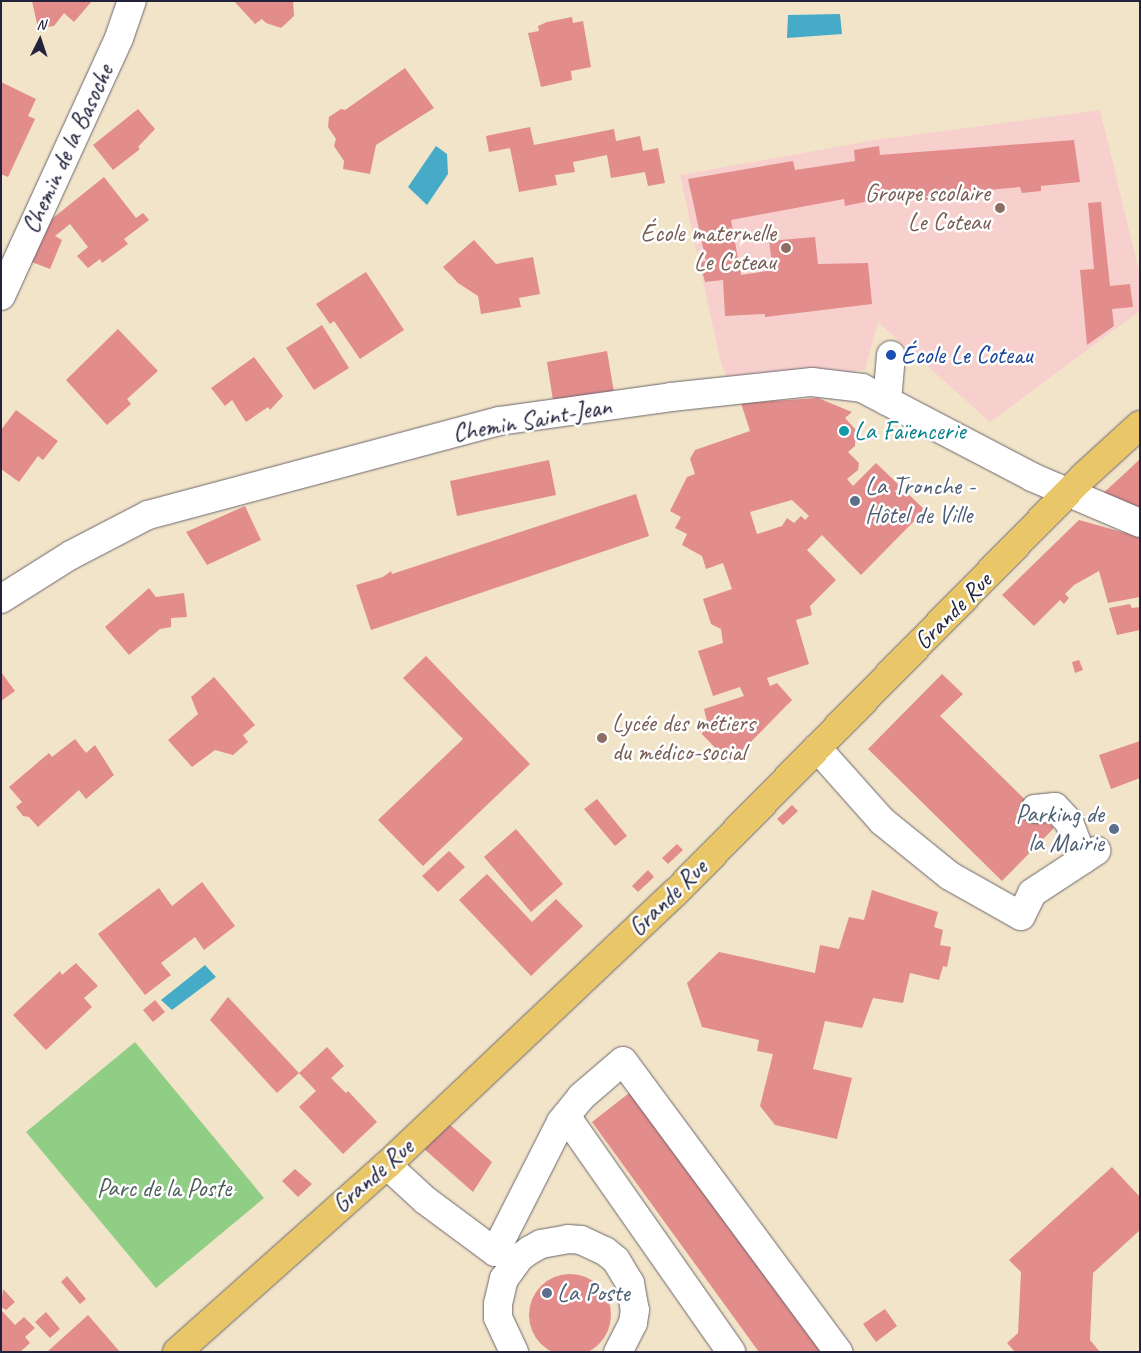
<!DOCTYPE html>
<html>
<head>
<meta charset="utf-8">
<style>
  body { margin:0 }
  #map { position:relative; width:1141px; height:1353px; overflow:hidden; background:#f2e4c9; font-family:Caveat,sans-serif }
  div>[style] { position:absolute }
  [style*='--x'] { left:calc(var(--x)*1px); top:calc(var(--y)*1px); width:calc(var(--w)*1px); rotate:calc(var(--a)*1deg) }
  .built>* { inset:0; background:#f7d0cd }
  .green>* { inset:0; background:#8fce84 }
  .water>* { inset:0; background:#46abc6 }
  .building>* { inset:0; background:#e28c8b }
  .round { border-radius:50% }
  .roads { filter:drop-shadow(0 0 1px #6b666d) drop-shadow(0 0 1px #6b666d) }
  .minor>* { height:28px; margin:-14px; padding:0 14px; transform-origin:14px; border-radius:14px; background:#fff }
  .major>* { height:28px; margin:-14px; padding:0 14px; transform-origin:14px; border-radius:14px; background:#e9c769 }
  .dots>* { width:14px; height:14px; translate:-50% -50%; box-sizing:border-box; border:2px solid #fff; border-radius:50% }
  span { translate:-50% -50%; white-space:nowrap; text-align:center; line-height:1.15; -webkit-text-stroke:5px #fff; paint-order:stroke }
  .street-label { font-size:25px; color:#22223b }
  .education-label { font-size:25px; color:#785e54 }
  .right { translate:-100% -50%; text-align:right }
  .left { translate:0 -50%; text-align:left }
  .transit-label { font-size:25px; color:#164399 }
  .culture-label { font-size:25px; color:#0d838f }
  .service-label { font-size:25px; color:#4e5e75 }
  .park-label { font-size:25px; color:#485e55 }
  .frame { position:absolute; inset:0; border:2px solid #22223b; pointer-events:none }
  .north { position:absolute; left:15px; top:15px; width:50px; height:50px; -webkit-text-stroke:4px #fff; paint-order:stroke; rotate:4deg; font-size:14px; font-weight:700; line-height:20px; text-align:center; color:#22223b }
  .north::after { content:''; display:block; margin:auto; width:18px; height:22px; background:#22223b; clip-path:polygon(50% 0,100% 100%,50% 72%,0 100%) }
</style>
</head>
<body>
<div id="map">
  <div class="built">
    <div style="clip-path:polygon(1100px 110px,1140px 275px,1140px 311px,990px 422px,878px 322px,865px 370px,729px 383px,721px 364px,680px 175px,876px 140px)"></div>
  </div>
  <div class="green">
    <div style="clip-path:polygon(135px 1042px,264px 1198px,156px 1288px,26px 1132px)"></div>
  </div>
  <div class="water">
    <div style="clip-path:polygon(840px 14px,842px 34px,787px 38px,788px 15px)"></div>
    <div style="clip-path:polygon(436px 146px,447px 154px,448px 174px,427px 205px,408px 187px)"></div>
    <div style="clip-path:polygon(205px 965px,216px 977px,172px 1010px,161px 1000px)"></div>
  </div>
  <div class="building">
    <div style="clip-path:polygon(32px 1px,92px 1px,74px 22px,64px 13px,54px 26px,38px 28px)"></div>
    <div style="clip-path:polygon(234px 1px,293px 1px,294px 16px,281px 28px,266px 23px,262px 19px,255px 24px)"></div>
    <div style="clip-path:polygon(572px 17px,573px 23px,583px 21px,591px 67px,571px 71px,572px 80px,541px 87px,528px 33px,539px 31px,538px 26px,547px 22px)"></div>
    <div style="clip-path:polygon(405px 68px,434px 108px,376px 145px,370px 174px,343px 169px,344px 161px,334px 146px,336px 139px,328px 127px,329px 117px,341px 109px,345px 110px)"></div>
    <div style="clip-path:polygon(1px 82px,36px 99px,28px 116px,35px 119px,8px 177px,1px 174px)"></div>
    <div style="clip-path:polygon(138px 109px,155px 129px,138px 147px,140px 149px,113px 170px,93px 145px)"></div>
    <div style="clip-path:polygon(530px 127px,534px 145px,614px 129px,616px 141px,640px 136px,643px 151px,658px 148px,665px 183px,648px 186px,645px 172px,611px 178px,607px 155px,573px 162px,575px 172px,555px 175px,557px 185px,519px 192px,510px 148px,489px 152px,486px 136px)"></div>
    <div style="clip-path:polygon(1074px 140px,1080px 182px,1041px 186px,1041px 191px,1022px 193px,1020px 187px,945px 194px,945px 198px,925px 200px,925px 195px,883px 198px,845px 206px,844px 199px,731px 220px,741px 275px,773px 270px,769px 241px,815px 237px,818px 264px,868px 263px,872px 304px,765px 317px,765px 314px,725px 316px,723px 280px,705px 282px,700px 262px,706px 261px,688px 179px,793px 161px,795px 170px,855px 161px,854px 150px,879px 146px,880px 155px)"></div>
    <div style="clip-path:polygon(104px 177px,136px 218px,143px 213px,149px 220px,124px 239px,128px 244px,102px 263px,100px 259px,88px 268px,77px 256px,88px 247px,70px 224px,55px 236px,62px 240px,50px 269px,29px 261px,43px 226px)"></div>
    <div style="clip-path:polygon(1101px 202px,1110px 286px,1130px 284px,1133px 307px,1112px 309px,1114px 326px,1087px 345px,1080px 270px,1094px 269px,1088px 203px)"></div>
    <div style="clip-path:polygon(474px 240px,496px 264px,533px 257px,540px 294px,519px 298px,521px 307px,481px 314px,478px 296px,458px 283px,443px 267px)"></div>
    <div style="clip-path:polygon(366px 272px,404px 330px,360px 359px,334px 321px,330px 324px,316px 304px)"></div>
    <div style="clip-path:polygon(322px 325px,349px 368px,314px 390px,286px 348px)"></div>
    <div style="clip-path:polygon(118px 329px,158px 371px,127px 399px,131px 404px,107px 425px,66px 380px)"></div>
    <div style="clip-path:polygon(607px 351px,615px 398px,554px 407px,547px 362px)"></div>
    <div style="clip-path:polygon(254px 357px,283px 396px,270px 410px,268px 407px,246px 422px,232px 400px,225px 406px,211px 388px)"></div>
    <div style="clip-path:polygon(evenodd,818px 398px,852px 412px,845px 418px,856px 430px,855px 446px,848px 452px,859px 463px,858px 470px,847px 479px,853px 486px,876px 463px,925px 510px,861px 575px,822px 535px,807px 550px,836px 580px,810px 606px,812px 615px,796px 620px,809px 664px,767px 678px,770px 686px,777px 683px,792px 700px,730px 763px,698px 730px,707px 721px,704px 709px,744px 696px,740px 687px,713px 696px,698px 651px,723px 643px,721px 629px,711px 624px,703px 599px,732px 589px,723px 563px,706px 569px,702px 556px,682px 545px,687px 534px,675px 528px,681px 517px,670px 511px,687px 477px,695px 474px,690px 459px,695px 450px,750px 431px,741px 403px,818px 398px,792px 500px,809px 516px,805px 520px,801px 516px,794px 523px,787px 518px,782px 526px,757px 534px,750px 512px,792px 500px)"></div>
    <div style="clip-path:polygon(16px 410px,58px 441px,43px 460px,38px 456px,19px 482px,1px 469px,1px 430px)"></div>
    <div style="clip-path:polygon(1140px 459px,1140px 513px,1100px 496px,1122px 476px)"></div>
    <div style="clip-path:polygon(549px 460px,556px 495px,457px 516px,450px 481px)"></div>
    <div style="clip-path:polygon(636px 494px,649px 536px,371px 630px,356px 585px,383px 577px,391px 571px,392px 574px)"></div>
    <div style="clip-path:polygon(245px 506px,261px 540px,207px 565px,186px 532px)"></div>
    <div style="clip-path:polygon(1079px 520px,1140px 537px,1140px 597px,1108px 603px,1099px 571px,1074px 585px,1065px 594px,1069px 598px,1064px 604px,1060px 600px,1034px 626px,1002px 595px)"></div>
    <div style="clip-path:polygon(149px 588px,156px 597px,184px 593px,187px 617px,171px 618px,171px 627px,160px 629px,129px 655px,105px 627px)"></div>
    <div style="clip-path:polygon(1130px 604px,1132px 608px,1140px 607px,1140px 630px,1117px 635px,1109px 608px)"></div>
    <div style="clip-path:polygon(426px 656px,530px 764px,423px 866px,378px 820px,463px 739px,403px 678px)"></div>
    <div style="clip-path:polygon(1079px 660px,1083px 670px,1075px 673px,1072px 662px)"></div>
    <div style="clip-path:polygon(1px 672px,15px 691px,1px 701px)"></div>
    <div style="clip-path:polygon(942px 674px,963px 694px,940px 716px,1054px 828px,1002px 881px,868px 749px)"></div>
    <div style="clip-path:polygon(214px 677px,255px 725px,243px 735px,248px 742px,233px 755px,215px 750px,192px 767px,168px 740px,198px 714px,191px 697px)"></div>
    <div style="clip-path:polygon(75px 739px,86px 753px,95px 745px,114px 775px,86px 799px,79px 790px,38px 827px,29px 817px,23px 816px,16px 807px,22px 802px,9px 787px,49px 753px,52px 757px)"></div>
    <div style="clip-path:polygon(1140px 741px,1140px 778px,1111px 789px,1099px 755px)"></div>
    <div style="clip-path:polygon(597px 799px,627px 836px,615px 846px,584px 809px)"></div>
    <div style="clip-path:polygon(792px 805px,798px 811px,783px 825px,777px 819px)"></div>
    <div style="clip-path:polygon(516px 829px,563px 884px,531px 912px,484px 857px)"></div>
    <div style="clip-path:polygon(677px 844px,683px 850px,668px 864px,662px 858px)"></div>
    <div style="clip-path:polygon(449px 851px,465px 867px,438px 892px,422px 876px)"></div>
    <div style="clip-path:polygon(648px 870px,654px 877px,638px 892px,632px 886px)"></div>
    <div style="clip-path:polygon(487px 874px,532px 922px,556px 899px,583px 926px,531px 976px,459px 900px)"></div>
    <div style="clip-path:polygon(202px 882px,235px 926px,204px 950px,195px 937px,161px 963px,171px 975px,145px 995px,98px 934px,159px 888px,172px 906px)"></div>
    <div style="clip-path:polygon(872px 890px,938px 912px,934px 927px,943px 930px,940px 945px,951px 947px,947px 967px,943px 966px,939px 980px,910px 973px,903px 1003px,873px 998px,862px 1028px,825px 1021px,813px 1069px,852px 1078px,837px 1139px,775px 1125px,760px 1106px,773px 1054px,757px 1051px,759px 1040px,702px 1027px,687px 983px,719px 952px,815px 973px,820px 945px,839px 949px,849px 917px,864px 920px)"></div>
    <div style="clip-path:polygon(76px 963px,98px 986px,84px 998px,92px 1007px,46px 1050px,13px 1015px,60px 971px,62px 975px)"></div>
    <div style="clip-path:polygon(228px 997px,299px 1073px,277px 1093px,210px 1020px)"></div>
    <div style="clip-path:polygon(155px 1000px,165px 1012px,153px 1022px,143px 1010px)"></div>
    <div style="clip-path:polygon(327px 1047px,344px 1066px,331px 1078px,346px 1093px,348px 1091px,377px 1122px,343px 1154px,299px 1107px,316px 1091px,299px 1073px)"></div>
    <div style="clip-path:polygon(633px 1090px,822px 1352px,759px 1352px,592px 1122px)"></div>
    <div style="clip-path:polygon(448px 1123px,492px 1162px,473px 1192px,423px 1148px)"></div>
    <div style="clip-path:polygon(1112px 1167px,1140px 1197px,1140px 1230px,1093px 1273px,1090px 1340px,1100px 1352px,1015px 1352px,1007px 1343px,1018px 1333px,1021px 1272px,1009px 1260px)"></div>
    <div style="clip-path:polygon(295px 1169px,312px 1184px,298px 1197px,282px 1181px)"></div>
    <div class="round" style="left:529px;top:1274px;width:82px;height:82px"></div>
    <div style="clip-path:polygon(67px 1276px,86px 1299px,80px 1304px,61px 1282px)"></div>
    <div style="clip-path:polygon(3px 1289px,15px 1302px,6px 1310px,1px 1307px)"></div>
    <div style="clip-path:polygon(885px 1309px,897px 1326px,876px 1342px,863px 1324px)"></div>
    <div style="clip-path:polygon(1px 1310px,15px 1325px,24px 1317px,35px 1328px,25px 1337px,30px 1343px,20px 1352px,1px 1352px)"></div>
    <div style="clip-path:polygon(46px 1312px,60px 1329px,50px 1338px,35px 1322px)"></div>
    <div style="clip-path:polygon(88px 1315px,120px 1352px,47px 1352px)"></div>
  </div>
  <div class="roads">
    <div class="minor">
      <div style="--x:1;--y:296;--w:284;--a:-65.4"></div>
      <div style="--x:119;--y:38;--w:39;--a:-71"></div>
      <div style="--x:887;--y:401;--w:46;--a:-85"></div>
      <div style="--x:1;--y:599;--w:83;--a:-32.2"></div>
      <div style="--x:71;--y:555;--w:87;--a:-27.5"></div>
      <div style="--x:148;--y:515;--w:363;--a:-15"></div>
      <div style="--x:499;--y:421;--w:174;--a:-7.9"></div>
      <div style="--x:671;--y:397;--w:142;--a:-6.1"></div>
      <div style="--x:812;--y:382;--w:50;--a:6.8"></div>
      <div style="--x:862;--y:388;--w:192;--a:27.6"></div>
      <div style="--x:1032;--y:477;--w:117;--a:23.1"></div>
      <div style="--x:817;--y:748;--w:98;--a:48.3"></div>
      <div style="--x:882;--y:821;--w:87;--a:39"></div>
      <div style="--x:950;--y:876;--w:81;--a:29.4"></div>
      <div style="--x:1021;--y:916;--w:25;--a:-64"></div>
      <div style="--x:1032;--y:893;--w:77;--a:-33.3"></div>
      <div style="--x:1035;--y:809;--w:20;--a:-6"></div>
      <div style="--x:1055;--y:807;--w:21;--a:47"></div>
      <div style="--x:1069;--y:822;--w:40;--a:69"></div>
      <div style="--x:566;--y:1116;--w:288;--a:55"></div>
      <div style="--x:387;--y:1165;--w:52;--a:42.6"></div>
      <div style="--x:425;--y:1200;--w:87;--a:36.6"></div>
      <div style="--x:495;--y:1252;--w:146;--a:-63.1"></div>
      <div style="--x:561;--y:1122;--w:32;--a:-51"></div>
      <div style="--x:581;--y:1097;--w:55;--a:-40.6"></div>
      <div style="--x:623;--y:1061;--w:362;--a:53.5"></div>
      <div style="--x:514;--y:1352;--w:38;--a:-115"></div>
      <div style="--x:498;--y:1317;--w:13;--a:-90"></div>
      <div style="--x:498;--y:1304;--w:26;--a:-77"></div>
      <div style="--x:504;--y:1279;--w:26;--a:-54"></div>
      <div style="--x:519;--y:1258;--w:14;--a:-36"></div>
      <div style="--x:530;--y:1250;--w:13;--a:-29"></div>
      <div style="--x:541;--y:1244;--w:27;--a:-10"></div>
      <div style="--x:568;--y:1239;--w:13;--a:4"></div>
      <div style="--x:581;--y:1240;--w:26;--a:25"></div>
      <div style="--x:605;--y:1251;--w:14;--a:39"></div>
      <div style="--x:616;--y:1260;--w:27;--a:59"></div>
      <div style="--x:630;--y:1283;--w:27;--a:80"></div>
      <div style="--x:635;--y:1310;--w:13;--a:99"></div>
      <div style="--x:633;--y:1323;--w:33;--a:117"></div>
    </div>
    <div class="major">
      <div style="--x:177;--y:1352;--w:281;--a:-41.7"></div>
      <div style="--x:387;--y:1165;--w:396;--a:-43.4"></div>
      <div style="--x:675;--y:893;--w:583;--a:-45.56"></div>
      <div style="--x:1083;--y:477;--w:77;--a:-42.4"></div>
    </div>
  </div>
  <div class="dots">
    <div style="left:1000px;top:208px;background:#8d6e63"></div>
    <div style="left:786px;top:248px;background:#8d6e63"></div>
    <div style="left:891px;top:355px;background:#1a4fb4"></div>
    <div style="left:844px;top:431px;background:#0f9aa8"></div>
    <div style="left:855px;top:501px;background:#5c6f8a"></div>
    <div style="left:602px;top:738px;background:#8d6e63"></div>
    <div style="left:1114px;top:829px;background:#5c6f8a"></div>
    <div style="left:547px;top:1293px;background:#5c6f8a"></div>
  </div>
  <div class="street-label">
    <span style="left:68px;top:149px;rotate:-65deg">Chemin de la Basoche</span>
    <span style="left:532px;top:420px;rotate:-10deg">Chemin Saint-Jean</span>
    <span style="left:953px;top:611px;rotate:-45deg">Grande Rue</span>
    <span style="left:668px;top:898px;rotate:-44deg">Grande Rue</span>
    <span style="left:373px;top:1176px;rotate:-41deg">Grande Rue</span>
  </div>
  <div class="education-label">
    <span class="right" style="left:990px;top:208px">Groupe scolaire<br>Le Coteau</span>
    <span class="right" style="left:776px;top:248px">École maternelle<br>Le Coteau</span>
    <span class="left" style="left:612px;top:738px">Lycée des métiers<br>du médico-social</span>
  </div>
  <div class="transit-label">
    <span class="left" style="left:901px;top:355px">École Le Coteau</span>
  </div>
  <div class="culture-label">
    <span class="left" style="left:854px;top:431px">La Faïencerie</span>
  </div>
  <div class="service-label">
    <span class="left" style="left:865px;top:501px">La Tronche -<br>Hôtel de Ville</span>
    <span class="right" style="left:1104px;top:829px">Parking de<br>la Mairie</span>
    <span class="left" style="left:557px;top:1293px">La Poste</span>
  </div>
  <div class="park-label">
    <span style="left:164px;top:1188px">Parc de la Poste</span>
  </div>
  <div class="frame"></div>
  <div class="north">N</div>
</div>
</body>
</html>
